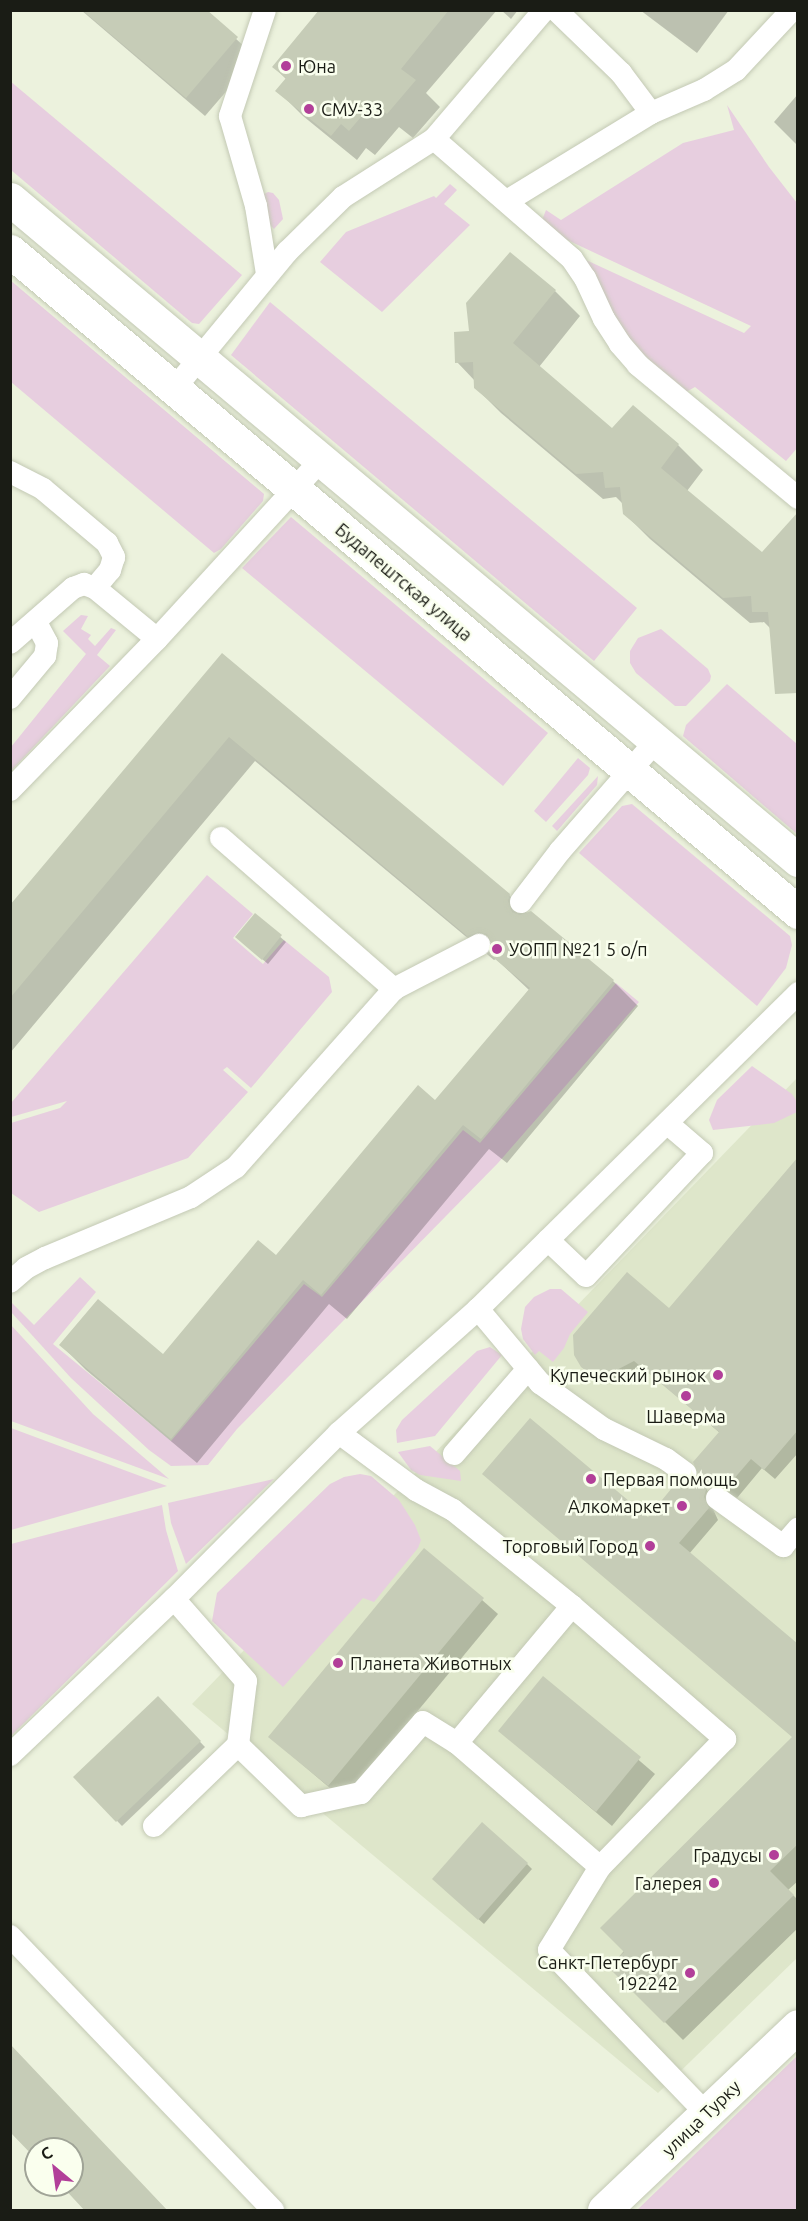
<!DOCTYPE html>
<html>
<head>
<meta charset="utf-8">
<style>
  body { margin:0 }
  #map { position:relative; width:808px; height:2221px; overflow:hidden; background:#ecf2dd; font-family:Ubuntu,sans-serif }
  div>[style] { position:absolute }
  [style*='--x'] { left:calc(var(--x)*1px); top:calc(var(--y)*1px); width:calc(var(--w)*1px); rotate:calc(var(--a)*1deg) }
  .built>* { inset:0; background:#dee6ca }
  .green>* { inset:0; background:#e7cedf }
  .shadow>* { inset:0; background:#0003 }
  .building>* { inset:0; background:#c6ccb7 }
  .roads { filter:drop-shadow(0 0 2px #c3c9b4) drop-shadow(0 0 2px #c3c9b4) }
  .service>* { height:22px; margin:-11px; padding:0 11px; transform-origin:11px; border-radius:11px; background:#fff }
  .minor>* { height:33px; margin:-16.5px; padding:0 16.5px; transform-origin:16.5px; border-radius:16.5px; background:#fff }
  .dots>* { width:16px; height:16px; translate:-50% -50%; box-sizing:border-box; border:3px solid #faffee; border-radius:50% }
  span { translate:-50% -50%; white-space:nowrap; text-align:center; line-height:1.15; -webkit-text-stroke:5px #faffee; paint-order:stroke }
  .poi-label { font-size:18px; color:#1a1c15 }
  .left { translate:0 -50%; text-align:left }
  .right { translate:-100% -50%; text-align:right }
  .street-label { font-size:18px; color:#1a1c15 }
  .frame { position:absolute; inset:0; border:12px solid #1a1c15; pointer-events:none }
  .north { position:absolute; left:24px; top:2137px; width:60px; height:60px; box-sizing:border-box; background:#faffee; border:2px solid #a0a497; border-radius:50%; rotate:331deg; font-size:16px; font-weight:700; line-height:24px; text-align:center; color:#1a1c15 }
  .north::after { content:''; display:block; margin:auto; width:21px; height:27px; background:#b23f99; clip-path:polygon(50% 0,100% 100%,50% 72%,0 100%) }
</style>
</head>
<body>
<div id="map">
  <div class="built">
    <div style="clip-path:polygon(797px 1078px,797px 1958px,658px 2093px,192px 1704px)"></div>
  </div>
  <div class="green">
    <div style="clip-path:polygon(10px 81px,242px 275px,199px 324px,192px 323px,11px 170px)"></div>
    <div style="clip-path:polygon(727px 105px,769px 167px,797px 203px,798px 447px,786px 461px,695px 387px,686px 392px,621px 335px,586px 260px,744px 333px,751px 326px,563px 238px,542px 220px,546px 210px,561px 220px,683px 143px,734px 130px)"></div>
    <div style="clip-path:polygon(450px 184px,457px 190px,444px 204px,470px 225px,382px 312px,320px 262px,346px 232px,434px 196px,436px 198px)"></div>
    <div style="clip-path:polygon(268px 192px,273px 193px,279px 200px,283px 219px,274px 229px,268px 223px,264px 194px)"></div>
    <div style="clip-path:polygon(10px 280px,264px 494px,263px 501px,221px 549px,214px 553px,11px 382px)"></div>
    <div style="clip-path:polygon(270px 302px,637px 608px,594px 661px,231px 355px)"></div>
    <div style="clip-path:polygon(291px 517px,548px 733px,503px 786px,242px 568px)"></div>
    <div style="clip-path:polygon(81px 615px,88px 616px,81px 629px,91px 635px,88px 639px,95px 646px,111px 628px,116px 630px,97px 655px,110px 666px,11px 771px,11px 747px,86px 654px,63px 631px)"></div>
    <div style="clip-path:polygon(661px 629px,708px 669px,711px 676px,710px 681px,686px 706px,675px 706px,636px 673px,630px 663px,630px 651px,638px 638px)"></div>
    <div style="clip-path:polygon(727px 684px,797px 744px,797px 834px,683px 736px,686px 725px)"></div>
    <div style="clip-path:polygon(578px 758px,590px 768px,588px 775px,546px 822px,534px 811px)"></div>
    <div style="clip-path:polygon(598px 776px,597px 785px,557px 831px,552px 826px)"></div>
    <div style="clip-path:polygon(632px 804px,790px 936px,792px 945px,786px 968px,757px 1006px,579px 853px,622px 806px)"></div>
    <div style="clip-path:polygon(207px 875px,253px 914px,233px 938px,263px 964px,284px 940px,329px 977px,332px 992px,251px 1088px,227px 1067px,223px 1070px,248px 1092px,188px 1158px,39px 1212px,11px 1193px,11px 1123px,60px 1108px,67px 1101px,11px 1117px,11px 1103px)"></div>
    <div style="clip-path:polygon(616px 983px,639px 1002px,498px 1163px,237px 1429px,208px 1465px,171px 1466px,149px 1450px,71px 1378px,11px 1312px,11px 1302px,34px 1325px,80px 1277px,96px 1292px,53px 1344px,171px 1441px,304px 1284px,322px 1297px,463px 1130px,480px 1143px)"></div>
    <div style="clip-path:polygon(752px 1066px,792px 1094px,797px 1102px,797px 1112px,774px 1123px,713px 1130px,709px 1120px,717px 1100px)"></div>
    <div style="clip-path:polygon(550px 1289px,561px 1289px,588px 1312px,570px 1334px,564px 1348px,553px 1362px,539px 1351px,535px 1355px,523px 1339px,521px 1329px,525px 1307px,534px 1297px)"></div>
    <div style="clip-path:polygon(11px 1325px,93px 1414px,169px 1479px,11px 1421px)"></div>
    <div style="clip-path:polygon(490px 1347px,502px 1355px,435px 1436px,397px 1443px,396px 1430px,402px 1420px,477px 1351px)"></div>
    <div style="clip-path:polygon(11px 1428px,167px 1486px,11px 1530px)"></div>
    <div style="clip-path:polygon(430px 1446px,460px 1471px,461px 1481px,420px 1475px,411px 1470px,398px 1452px)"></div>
    <div style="clip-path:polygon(360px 1474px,371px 1476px,399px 1500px,415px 1525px,421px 1540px,418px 1548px,374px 1602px,363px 1598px,283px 1687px,212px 1621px,217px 1593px,330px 1484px,344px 1477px)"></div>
    <div style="clip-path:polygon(274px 1479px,186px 1564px,171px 1523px,168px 1503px)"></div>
    <div style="clip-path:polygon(162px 1505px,166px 1530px,178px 1571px,11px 1736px,11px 1544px)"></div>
    <div style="clip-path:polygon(797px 2056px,797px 2210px,637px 2210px)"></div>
  </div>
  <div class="shadow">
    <div style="clip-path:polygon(81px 10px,204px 10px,256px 57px,205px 116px)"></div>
    <div style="clip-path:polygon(322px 10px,497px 10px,426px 93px,440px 107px,413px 138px,399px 127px,375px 155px,366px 148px,357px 160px,303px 116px,277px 90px,287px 80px,274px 67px)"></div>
    <div style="clip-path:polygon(501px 10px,518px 10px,511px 19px)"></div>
    <div style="clip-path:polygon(640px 10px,729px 10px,697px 53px)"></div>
    <div style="clip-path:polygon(798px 94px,798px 146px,774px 122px)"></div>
    <div style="clip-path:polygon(555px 291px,580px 316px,539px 367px,612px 430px,678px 445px,703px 470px,687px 491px,763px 554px,771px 629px,764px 622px,750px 623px,650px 539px,624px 513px,624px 505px,616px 497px,603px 499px,501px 413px,476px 388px,475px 381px,457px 362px,471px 333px)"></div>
    <div style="clip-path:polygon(223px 655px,509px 895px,528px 914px,531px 912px,613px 981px,638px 1006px,507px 1163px,489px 1149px,347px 1319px,329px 1304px,197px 1463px,86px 1370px,61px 1345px,163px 1356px,276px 1257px,435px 1102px,529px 990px,496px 959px,494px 960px,255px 761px,10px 1053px,10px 908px)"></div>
    <div style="clip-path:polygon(255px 915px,286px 942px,268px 964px,242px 942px)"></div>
    <div style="clip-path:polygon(evenodd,798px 1176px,798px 1453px,775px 1479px,762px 1468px,737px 1498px,729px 1494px,713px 1509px,718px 1520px,689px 1554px,798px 1741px,484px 1474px,648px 1519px,684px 1488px,697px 1483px,720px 1433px,646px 1370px,621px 1384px,600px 1382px,582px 1367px,670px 1310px,798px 1176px,725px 1483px,707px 1491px,707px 1488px,725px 1483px)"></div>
    <div style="clip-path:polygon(425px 1550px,498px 1614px,344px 1800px,270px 1737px)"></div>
    <div style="clip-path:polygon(543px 1678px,655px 1774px,612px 1826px,500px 1731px)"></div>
    <div style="clip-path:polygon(158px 1698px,205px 1747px,122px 1826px,75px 1777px)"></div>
    <div style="clip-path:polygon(798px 1751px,798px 1881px,788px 1890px,798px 1900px,798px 1928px,683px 2040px,610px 1967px)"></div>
    <div style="clip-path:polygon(527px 1864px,532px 1869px,484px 1924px,439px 1884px)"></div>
  </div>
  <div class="building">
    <div style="clip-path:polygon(82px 10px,207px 10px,238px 37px,186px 98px)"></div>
    <div style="clip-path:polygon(319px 10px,449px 10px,401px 69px,416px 80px,387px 114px,373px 103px,349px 131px,341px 124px,331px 136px,275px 91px,286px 78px,272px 67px)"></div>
    <div style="clip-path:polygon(510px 252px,556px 290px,513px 343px,612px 428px,633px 405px,679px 444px,661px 468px,762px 552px,798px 512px,798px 693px,775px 694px,768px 612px,752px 612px,751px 596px,723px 598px,623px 514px,620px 487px,605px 488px,603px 472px,576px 474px,474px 388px,473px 362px,455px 363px,454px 332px,469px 331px,466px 303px)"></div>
    <div style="clip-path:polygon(222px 653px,510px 894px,508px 901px,512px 912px,520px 915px,531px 911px,614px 980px,481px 1139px,463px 1125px,321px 1295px,303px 1280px,171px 1439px,59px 1345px,98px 1299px,163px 1354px,258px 1240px,276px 1255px,418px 1085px,435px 1100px,530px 988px,489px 954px,492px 945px,487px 934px,479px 932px,467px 936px,229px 737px,10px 998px,10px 905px)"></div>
    <div style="clip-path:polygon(255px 913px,282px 935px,262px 960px,235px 937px)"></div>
    <div style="clip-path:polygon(798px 1157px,798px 1430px,764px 1470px,751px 1459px,726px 1488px,718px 1485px,706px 1490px,704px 1497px,709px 1508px,679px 1543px,798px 1644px,798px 1844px,770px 1871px,794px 1895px,664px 2023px,608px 1967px,624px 1952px,600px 1928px,792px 1737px,482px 1474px,530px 1418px,648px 1517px,676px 1483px,684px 1486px,695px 1481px,698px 1474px,693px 1462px,719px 1432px,634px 1361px,609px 1374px,588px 1372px,581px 1367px,574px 1355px,573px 1335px,627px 1272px,669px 1308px)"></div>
    <div style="clip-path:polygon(424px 1548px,484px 1598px,328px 1786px,268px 1737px)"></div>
    <div style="clip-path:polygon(543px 1676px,641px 1757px,596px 1812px,498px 1731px)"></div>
    <div style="clip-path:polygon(158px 1696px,201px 1741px,116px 1822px,73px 1777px)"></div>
    <div style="clip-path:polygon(482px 1822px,528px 1863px,478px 1920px,432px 1879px)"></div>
    <div style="clip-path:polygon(10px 2044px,168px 2211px,85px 2211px,61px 2185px,72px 2185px,72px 2149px,36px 2149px,36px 2159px,10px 2132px)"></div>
  </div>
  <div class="roads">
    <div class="service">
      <div style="--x:265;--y:10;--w:112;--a:108.3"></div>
      <div style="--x:230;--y:116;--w:94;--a:73.9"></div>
      <div style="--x:256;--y:206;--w:69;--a:80.8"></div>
      <div style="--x:556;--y:10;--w:91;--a:44.1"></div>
      <div style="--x:621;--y:73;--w:50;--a:53.1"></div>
      <div style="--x:434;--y:139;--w:183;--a:41"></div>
      <div style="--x:572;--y:259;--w:23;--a:56"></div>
      <div style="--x:585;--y:278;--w:45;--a:65.1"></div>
      <div style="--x:604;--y:319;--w:30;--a:57"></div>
      <div style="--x:620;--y:344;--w:28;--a:49"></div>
      <div style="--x:638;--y:365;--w:208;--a:39.7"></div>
      <div style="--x:507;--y:201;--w:169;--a:-31.4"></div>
      <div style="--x:651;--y:113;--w:58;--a:-23.5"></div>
      <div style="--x:704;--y:90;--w:38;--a:-32"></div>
      <div style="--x:736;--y:70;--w:82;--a:-47"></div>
      <div style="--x:174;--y:389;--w:178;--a:-50.5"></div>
      <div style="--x:287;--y:252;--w:78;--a:-44.5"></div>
      <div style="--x:343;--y:197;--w:108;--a:-32.5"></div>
      <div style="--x:434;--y:139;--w:170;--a:-49.5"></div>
      <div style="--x:10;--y:472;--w:37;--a:27"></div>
      <div style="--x:43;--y:489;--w:84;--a:40.2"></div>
      <div style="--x:107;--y:543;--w:16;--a:63"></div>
      <div style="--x:114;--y:557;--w:14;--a:107"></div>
      <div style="--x:110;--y:570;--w:23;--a:130"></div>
      <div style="--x:10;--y:643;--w:84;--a:-41.1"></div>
      <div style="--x:73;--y:588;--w:12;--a:-20"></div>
      <div style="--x:84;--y:584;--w:12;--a:20"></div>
      <div style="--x:95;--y:588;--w:80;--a:39.4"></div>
      <div style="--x:10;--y:698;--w:55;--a:-50.2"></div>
      <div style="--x:45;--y:656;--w:13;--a:-81"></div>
      <div style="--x:47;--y:643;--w:24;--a:-118"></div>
      <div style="--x:10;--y:790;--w:211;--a:-45.8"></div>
      <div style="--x:157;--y:639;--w:243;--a:-47.5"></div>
      <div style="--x:221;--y:838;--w:230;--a:41.1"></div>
      <div style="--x:521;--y:902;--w:64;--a:-52.6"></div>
      <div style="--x:560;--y:851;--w:146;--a:-48.9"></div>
      <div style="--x:548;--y:1240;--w:52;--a:43.5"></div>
      <div style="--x:586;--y:1276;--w:169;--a:-46.7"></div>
      <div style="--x:702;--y:1153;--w:46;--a:-139.4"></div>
      <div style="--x:10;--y:1282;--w:21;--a:-41"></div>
      <div style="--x:26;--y:1268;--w:21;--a:-28"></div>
      <div style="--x:45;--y:1258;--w:158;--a:-22.7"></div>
      <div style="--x:191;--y:1197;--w:54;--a:-33.7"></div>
      <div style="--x:236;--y:1167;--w:238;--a:-48.4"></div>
      <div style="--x:394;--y:989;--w:96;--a:-27.4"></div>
      <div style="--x:478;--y:1309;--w:97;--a:50"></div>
      <div style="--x:540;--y:1383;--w:79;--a:35.7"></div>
      <div style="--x:604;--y:1429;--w:69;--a:25.8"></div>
      <div style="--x:666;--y:1459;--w:24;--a:36"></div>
      <div style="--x:339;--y:1433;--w:96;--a:36.5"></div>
      <div style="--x:416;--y:1490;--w:42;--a:28.4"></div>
      <div style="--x:453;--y:1510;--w:153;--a:38.9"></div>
      <div style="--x:572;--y:1606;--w:203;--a:41"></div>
      <div style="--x:725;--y:1739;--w:179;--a:134.3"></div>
      <div style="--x:600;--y:1867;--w:189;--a:-139.1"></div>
      <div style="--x:457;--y:1743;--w:179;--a:-50"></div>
      <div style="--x:454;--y:1454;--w:113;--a:-49"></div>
      <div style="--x:717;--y:1498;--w:82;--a:36"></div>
      <div style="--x:783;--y:1546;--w:23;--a:-49"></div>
      <div style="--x:238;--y:1745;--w:88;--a:44.1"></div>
      <div style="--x:301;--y:1806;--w:61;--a:-12.2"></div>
      <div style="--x:361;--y:1793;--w:94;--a:-48.9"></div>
      <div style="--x:423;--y:1722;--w:40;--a:32"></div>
      <div style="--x:10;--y:1755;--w:226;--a:-43.6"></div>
      <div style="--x:174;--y:1599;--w:234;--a:-45.2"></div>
      <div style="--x:339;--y:1433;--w:186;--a:-41.7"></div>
      <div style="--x:478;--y:1309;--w:450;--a:-44.6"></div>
      <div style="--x:154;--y:1826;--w:117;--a:-44"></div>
      <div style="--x:238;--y:1745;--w:64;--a:-82.9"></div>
      <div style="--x:246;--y:1681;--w:109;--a:-131.3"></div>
      <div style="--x:600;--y:1867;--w:97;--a:121.6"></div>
      <div style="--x:549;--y:1950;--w:226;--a:46.1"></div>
      <div style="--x:10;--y:1936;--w:380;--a:46.2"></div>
    </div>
    <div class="minor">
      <div style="--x:10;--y:199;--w:1029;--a:39.99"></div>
      <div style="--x:10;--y:251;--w:1029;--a:39.99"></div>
      <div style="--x:604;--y:2210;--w:267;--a:-43.5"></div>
    </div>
  </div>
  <div class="dots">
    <div style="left:286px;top:66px;background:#b23f99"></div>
    <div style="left:309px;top:109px;background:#b23f99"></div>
    <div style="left:497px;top:949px;background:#b23f99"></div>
    <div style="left:718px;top:1375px;background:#b23f99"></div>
    <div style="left:686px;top:1396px;background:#b23f99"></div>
    <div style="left:591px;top:1479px;background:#b23f99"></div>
    <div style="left:682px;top:1506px;background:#b23f99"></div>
    <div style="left:650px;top:1546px;background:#b23f99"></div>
    <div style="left:338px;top:1663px;background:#b23f99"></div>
    <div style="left:774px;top:1855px;background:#b23f99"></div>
    <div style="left:714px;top:1883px;background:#b23f99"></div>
    <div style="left:690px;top:1973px;background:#b23f99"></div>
  </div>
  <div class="poi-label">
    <span class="left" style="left:298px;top:66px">Юна</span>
    <span class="left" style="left:321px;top:109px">СМУ-33</span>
    <span class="left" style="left:509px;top:949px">УОПП №21 5 о/п</span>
    <span class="right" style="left:706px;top:1375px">Купеческий рынок</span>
    <span style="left:686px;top:1416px">Шаверма</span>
    <span class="left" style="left:603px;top:1479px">Первая помощь</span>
    <span class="right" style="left:670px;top:1506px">Алкомаркет</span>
    <span class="right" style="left:638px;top:1546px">Торговый Город</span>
    <span class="left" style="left:350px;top:1663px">Планета Животных</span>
    <span class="right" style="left:762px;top:1855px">Градусы</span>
    <span class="right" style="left:702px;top:1883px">Галерея</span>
    <span class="right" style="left:678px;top:1973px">Санкт-Петербург<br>192242</span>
  </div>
  <div class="street-label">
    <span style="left:404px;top:582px;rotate:40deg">Будапештская улица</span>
    <span style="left:701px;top:2118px;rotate:-44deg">улица Турку</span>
  </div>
  <div class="frame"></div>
  <div class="north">С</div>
</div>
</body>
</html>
